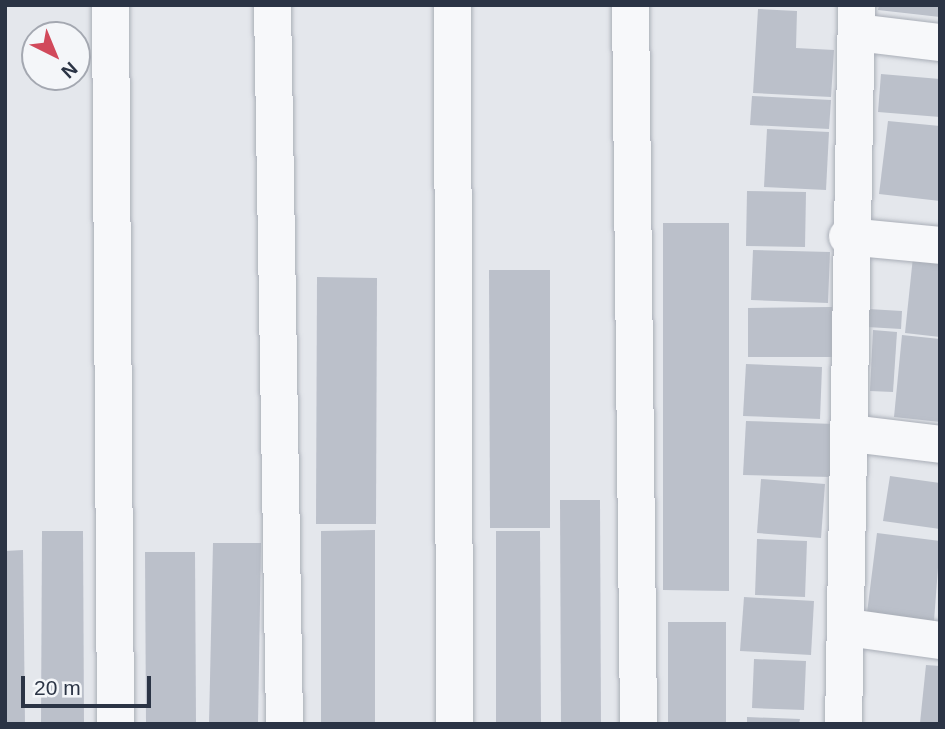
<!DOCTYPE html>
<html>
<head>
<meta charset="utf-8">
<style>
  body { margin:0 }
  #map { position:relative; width:945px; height:729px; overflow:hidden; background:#e4e7ec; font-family:Helvetica,sans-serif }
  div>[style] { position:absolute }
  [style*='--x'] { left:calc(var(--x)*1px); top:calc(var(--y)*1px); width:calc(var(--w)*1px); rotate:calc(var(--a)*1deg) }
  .building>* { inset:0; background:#bbc0ca }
  .roads { filter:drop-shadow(0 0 2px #a9aeb7) drop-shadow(0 0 2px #a9aeb7) }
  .street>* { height:37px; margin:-18.5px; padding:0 18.5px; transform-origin:18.5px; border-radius:18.5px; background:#f7f8fa }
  span { translate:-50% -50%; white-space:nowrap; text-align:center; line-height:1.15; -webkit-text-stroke:7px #f4f6f9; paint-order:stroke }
  .frame { position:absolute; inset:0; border:7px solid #2b3445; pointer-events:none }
  .north { position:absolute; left:21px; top:21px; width:70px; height:70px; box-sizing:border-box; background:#f4f6f9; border:2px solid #a4a8b1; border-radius:50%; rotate:137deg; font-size:19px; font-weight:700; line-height:28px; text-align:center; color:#2b3445 }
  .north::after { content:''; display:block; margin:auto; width:24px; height:32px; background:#d1495b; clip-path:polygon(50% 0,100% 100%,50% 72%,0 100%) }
  .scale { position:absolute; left:21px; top:676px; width:130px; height:32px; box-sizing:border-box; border:4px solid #2b3445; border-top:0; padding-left:9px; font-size:21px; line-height:24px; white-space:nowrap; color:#2b3445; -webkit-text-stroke:5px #f4f6f9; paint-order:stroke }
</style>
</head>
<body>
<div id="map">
  <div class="building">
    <div style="clip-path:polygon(879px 5px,940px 5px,940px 17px,878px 10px)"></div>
    <div style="clip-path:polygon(758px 9px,797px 11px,796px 48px,834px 50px,831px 97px,753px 93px)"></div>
    <div style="clip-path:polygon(881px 74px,940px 79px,940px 117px,878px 112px)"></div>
    <div style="clip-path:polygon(752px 96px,831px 100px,829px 129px,750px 125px)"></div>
    <div style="clip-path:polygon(888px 121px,940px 126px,940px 201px,879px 194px)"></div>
    <div style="clip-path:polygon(767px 129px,829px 132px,826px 190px,764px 187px)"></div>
    <div style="clip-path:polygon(747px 191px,806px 192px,805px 247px,746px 246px)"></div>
    <div style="clip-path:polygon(663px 223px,729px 223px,729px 591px,663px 590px)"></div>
    <div style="clip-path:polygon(753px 250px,830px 252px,828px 303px,751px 300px)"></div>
    <div style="clip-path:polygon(913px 257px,940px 260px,940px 337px,905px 333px)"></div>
    <div style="clip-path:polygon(489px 270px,550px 270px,550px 528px,490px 528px)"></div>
    <div style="clip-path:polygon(317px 277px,377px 278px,376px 524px,316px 524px)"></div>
    <div style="clip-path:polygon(832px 307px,832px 357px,748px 357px,748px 308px)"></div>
    <div style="clip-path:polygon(868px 309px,902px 311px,901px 329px,867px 327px)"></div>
    <div style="clip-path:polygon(873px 330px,897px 332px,893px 392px,870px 391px)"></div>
    <div style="clip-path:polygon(902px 335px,940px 339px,940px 422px,894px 417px)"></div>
    <div style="clip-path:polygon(746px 364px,822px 367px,820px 419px,743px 416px)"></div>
    <div style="clip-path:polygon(746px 421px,834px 424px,832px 477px,743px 475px)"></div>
    <div style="clip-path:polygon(890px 476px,940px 483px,940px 529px,883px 521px)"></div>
    <div style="clip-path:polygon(761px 479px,825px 484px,821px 538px,757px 533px)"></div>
    <div style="clip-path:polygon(560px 500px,600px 500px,601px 724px,561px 724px)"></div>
    <div style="clip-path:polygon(375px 530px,375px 724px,321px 724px,321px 531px)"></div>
    <div style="clip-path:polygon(42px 531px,83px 531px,84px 724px,41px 724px)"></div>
    <div style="clip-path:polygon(496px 531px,540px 531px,541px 724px,496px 724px)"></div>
    <div style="clip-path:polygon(877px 533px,940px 541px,934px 621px,867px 613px)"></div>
    <div style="clip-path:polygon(757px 539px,807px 541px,805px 597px,755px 595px)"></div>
    <div style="clip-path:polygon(213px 543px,261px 543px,258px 724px,209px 724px)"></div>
    <div style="clip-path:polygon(23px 550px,25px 724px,5px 724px,5px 551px)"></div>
    <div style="clip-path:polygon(145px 552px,195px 552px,196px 724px,146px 724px)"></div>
    <div style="clip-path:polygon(744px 597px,814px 601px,811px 655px,740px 651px)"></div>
    <div style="clip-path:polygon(668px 622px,726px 622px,726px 724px,668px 724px)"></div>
    <div style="clip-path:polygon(754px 659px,806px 661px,804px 710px,752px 708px)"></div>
    <div style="clip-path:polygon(926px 665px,940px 666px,940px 724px,920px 723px)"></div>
    <div style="clip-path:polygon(747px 717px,800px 719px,799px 724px,747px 724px)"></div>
  </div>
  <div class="roads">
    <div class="street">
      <div style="--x:110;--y:5;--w:719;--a:89.6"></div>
      <div style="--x:272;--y:5;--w:719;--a:89.04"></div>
      <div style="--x:452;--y:5;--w:719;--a:89.84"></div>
      <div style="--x:630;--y:5;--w:719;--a:89.36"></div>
      <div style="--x:857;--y:32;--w:84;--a:6.9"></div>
      <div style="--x:847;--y:236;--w:93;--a:5.5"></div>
      <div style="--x:851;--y:433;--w:90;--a:7"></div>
      <div style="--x:847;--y:627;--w:94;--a:8"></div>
      <div style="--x:843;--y:724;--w:719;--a:-88.96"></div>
    </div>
  </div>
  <div class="frame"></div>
  <div class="north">N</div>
  <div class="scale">20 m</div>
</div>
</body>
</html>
